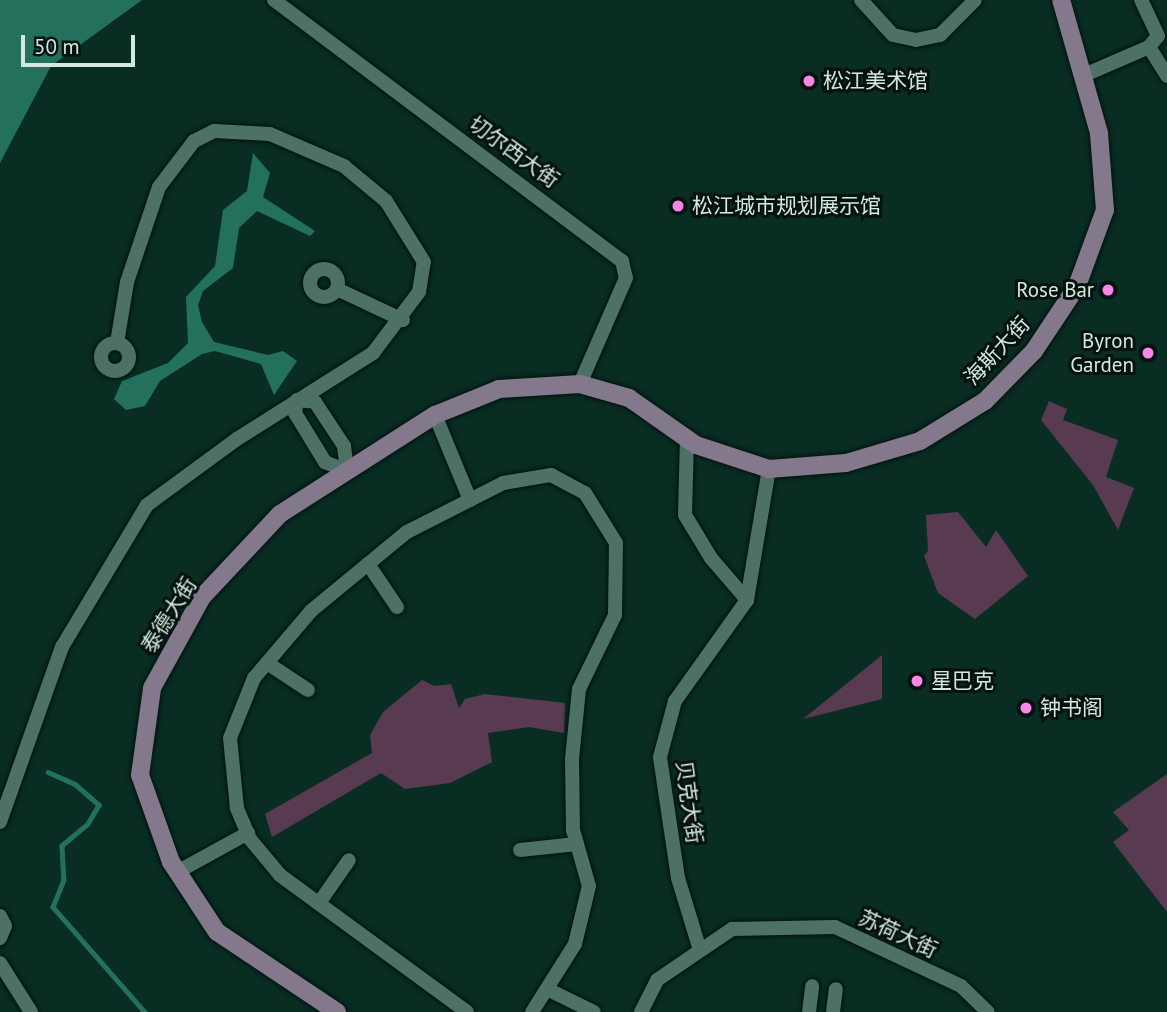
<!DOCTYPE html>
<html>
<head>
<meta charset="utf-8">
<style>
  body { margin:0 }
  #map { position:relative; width:1167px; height:1012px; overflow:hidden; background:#092d23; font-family:"PT Sans","Noto Sans SC",sans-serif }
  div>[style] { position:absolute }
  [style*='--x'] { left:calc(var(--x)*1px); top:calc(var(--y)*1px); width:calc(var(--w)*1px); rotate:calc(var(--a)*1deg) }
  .green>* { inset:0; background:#583b51 }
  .water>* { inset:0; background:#23715c }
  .stream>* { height:4.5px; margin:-2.25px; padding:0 2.25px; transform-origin:2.25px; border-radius:2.25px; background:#23715c }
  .roads { filter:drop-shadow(0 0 2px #00140d) drop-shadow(0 0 2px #00140d) }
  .street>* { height:14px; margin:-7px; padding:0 7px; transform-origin:7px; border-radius:7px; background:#4e7165 }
  .street>.ring { margin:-7px; padding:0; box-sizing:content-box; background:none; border:14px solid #4e7165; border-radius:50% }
  .secondary>* { height:18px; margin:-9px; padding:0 9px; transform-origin:9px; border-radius:9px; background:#83788c }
  .dots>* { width:19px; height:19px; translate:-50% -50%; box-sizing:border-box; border:4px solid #05120e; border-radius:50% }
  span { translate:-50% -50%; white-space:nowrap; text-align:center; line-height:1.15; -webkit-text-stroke:6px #05120e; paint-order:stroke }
  .poi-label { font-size:21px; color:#d4e7e0 }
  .left { translate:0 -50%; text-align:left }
  .right { translate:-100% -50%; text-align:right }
  .street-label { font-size:21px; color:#d4e7e0 }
  .scale { position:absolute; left:21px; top:35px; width:114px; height:32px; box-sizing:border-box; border:4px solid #d4e7e0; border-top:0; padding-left:9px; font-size:21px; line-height:24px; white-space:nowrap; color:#d4e7e0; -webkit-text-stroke:5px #05120e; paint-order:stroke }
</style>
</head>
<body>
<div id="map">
  <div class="green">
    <div style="clip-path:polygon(1049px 401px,1067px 409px,1063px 420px,1118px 440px,1106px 477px,1134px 488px,1118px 530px,1093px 485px,1041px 420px)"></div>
    <div style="clip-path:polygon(958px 512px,986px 547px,996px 530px,1028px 576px,975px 619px,938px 593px,924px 556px,928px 551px,926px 515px)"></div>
    <div style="clip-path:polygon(882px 655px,882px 699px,803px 719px)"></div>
    <div style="clip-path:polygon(422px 680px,434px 686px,451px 684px,459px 708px,465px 699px,485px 694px,565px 703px,564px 733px,529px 727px,488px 733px,492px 762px,450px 783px,405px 789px,381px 773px,272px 837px,265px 814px,372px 753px,370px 735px,383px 712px)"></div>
    <div style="clip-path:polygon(1167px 774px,1167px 912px,1113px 842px,1129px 830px,1113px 812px)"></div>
  </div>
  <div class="water">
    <div style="clip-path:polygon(0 0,142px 0,51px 66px,0 163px)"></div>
    <div style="clip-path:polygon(253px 153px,270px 173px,263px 197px,315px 231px,310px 236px,257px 211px,239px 228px,233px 268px,203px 291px,198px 305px,202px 322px,214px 342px,268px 355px,283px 351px,297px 361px,274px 395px,261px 364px,215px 351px,202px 354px,160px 381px,145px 406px,126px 410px,114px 399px,122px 381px,168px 363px,188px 343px,186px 297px,215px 266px,223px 210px,247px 191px)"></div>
  </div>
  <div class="stream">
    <div style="--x:48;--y:772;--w:30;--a:24"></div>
    <div style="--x:75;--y:784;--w:32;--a:41"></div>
    <div style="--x:99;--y:805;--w:22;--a:120"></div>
    <div style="--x:88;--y:824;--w:34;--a:140"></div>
    <div style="--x:62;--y:846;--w:34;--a:87"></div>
    <div style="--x:64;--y:880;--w:29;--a:112"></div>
    <div style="--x:53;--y:907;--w:140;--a:48.8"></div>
  </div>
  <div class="roads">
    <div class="street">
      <div style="--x:274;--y:0;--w:435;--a:36.9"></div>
      <div style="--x:622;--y:261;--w:17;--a:77"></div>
      <div style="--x:626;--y:278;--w:116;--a:113.5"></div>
      <div style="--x:861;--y:0;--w:47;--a:47.6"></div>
      <div style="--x:893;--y:35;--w:24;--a:12"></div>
      <div style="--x:916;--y:40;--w:25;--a:-12"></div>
      <div style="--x:940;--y:35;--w:49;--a:-45"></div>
      <div style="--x:1149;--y:47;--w:34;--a:58"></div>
      <div style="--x:1082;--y:76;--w:73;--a:-23.4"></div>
      <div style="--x:1149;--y:47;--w:14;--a:-51"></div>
      <div style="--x:1158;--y:36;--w:40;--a:-115"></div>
      <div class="ring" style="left:310px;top:269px;width:14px;height:14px"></div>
      <div style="--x:337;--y:289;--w:73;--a:25.2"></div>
      <div class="ring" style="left:101px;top:343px;width:14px;height:14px"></div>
      <div style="--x:297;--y:400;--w:18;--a:6"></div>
      <div style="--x:315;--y:402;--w:53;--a:56.6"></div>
      <div style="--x:344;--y:446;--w:25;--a:83"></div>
      <div style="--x:347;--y:471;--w:24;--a:-158"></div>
      <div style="--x:325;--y:462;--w:57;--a:-121.5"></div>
      <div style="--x:295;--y:413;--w:13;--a:-81"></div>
      <div style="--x:435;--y:415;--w:92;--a:67.6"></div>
      <div style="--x:687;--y:438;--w:77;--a:91.5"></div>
      <div style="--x:685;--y:515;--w:50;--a:58.8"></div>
      <div style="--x:711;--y:558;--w:55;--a:49.4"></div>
      <div style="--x:368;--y:564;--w:52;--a:56"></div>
      <div style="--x:267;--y:663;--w:49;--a:33.4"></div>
      <div style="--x:0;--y:822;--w:186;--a:-70.5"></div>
      <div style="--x:62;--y:647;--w:165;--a:-59.1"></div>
      <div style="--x:147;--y:505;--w:112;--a:-36.3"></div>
      <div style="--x:237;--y:439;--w:161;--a:-32.3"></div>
      <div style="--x:373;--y:353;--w:76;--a:-53"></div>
      <div style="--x:419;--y:292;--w:30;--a:-81"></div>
      <div style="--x:424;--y:262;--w:72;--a:-121.9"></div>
      <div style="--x:386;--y:201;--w:55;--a:-140.2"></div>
      <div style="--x:344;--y:166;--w:81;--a:-156.6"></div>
      <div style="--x:270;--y:134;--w:56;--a:-176.9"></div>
      <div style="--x:214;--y:131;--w:22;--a:153"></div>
      <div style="--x:194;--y:141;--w:58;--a:127.3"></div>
      <div style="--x:159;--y:187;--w:100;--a:108.6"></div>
      <div style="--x:127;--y:282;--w:62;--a:99.3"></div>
      <div style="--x:520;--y:850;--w:57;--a:-6"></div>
      <div style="--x:179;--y:871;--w:79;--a:-28.8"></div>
      <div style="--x:319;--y:903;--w:52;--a:-55.1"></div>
      <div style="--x:0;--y:916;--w:11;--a:63"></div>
      <div style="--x:5;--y:926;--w:13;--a:113"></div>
      <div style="--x:699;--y:947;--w:72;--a:-106.9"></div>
      <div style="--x:678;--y:878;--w:122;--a:-98.5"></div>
      <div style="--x:660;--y:757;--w:58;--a:-75"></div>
      <div style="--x:675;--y:701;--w:124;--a:-54.5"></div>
      <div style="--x:747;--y:600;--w:133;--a:-80.5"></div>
      <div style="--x:0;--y:963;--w:58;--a:57.7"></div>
      <div style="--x:547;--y:989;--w:52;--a:26.1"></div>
      <div style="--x:467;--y:1012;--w:232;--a:-143.8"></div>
      <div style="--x:280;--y:875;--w:47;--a:-129.8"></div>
      <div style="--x:250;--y:839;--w:34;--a:-113"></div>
      <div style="--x:237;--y:808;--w:70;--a:-95.7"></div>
      <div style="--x:230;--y:738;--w:65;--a:-68.2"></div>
      <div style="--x:254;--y:678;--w:88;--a:-49.6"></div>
      <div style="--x:311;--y:611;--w:124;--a:-39.5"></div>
      <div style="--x:407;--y:532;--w:108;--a:-27"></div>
      <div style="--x:503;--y:483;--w:49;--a:-9.5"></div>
      <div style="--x:551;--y:475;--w:38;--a:28"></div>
      <div style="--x:585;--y:493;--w:59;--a:58.2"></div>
      <div style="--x:616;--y:543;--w:72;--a:90.8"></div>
      <div style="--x:615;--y:615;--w:82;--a:115.9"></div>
      <div style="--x:579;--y:689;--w:70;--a:95.7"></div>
      <div style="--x:572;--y:759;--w:71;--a:89.2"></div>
      <div style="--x:573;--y:830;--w:58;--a:74.1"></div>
      <div style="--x:589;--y:886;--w:60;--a:103.6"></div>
      <div style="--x:575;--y:944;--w:80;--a:122.3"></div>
      <div style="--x:641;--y:1012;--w:36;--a:-63"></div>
      <div style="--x:657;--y:980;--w:91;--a:-34.2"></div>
      <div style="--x:732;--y:929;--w:103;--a:-1.1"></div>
      <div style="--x:835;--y:927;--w:139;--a:25.1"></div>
      <div style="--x:961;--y:986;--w:37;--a:44"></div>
      <div style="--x:809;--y:1012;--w:26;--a:-83"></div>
      <div style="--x:833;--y:1012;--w:23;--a:-83"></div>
    </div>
    <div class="secondary">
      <div style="--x:337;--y:1012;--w:144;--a:-146.3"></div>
      <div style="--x:217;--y:932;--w:84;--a:-123.3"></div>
      <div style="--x:171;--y:862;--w:92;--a:-109.6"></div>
      <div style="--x:140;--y:775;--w:88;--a:-82.1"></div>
      <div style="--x:152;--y:688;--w:104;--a:-61.2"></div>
      <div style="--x:202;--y:597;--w:114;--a:-46.8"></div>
      <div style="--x:280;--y:514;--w:184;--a:-32.6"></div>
      <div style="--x:435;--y:415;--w:69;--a:-22.1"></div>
      <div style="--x:499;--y:389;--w:81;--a:-3.5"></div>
      <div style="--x:580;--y:384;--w:51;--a:15.9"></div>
      <div style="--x:629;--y:398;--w:82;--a:35"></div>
      <div style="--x:696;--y:445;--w:77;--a:18.2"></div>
      <div style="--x:769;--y:469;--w:77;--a:-4.5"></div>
      <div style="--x:846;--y:463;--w:77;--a:-16.6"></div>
      <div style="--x:920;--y:441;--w:76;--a:-31.6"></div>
      <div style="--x:985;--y:401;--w:70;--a:-45.6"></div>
      <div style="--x:1034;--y:351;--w:78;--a:-56.5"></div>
      <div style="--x:1077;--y:286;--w:81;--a:-69.8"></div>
      <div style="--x:1105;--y:210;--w:77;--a:-94.5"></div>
      <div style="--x:1099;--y:133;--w:138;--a:-105.9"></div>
    </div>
  </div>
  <div class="dots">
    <div style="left:809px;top:81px;background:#fb86e5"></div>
    <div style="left:678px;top:206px;background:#fb86e5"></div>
    <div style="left:1108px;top:290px;background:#fb86e5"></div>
    <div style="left:1148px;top:353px;background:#fb86e5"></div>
    <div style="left:917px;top:681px;background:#fb86e5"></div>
    <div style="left:1026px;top:708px;background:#fb86e5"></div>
  </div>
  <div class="poi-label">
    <span class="left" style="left:823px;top:81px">松江美术馆</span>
    <span class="left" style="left:692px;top:206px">松江城市规划展示馆</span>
    <span class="right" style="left:1094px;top:290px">Rose Bar</span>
    <span class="right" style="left:1134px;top:353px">Byron<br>Garden</span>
    <span class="left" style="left:931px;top:681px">星巴克</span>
    <span class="left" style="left:1040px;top:708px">钟书阁</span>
  </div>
  <div class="street-label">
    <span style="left:514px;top:152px;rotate:36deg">切尔西大街</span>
    <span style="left:997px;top:351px;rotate:-47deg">海斯大街</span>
    <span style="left:169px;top:615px;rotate:-58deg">泰德大街</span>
    <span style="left:689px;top:802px;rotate:82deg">贝克大街</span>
    <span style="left:898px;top:934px;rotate:25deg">苏荷大街</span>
  </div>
  <div class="scale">50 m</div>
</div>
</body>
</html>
